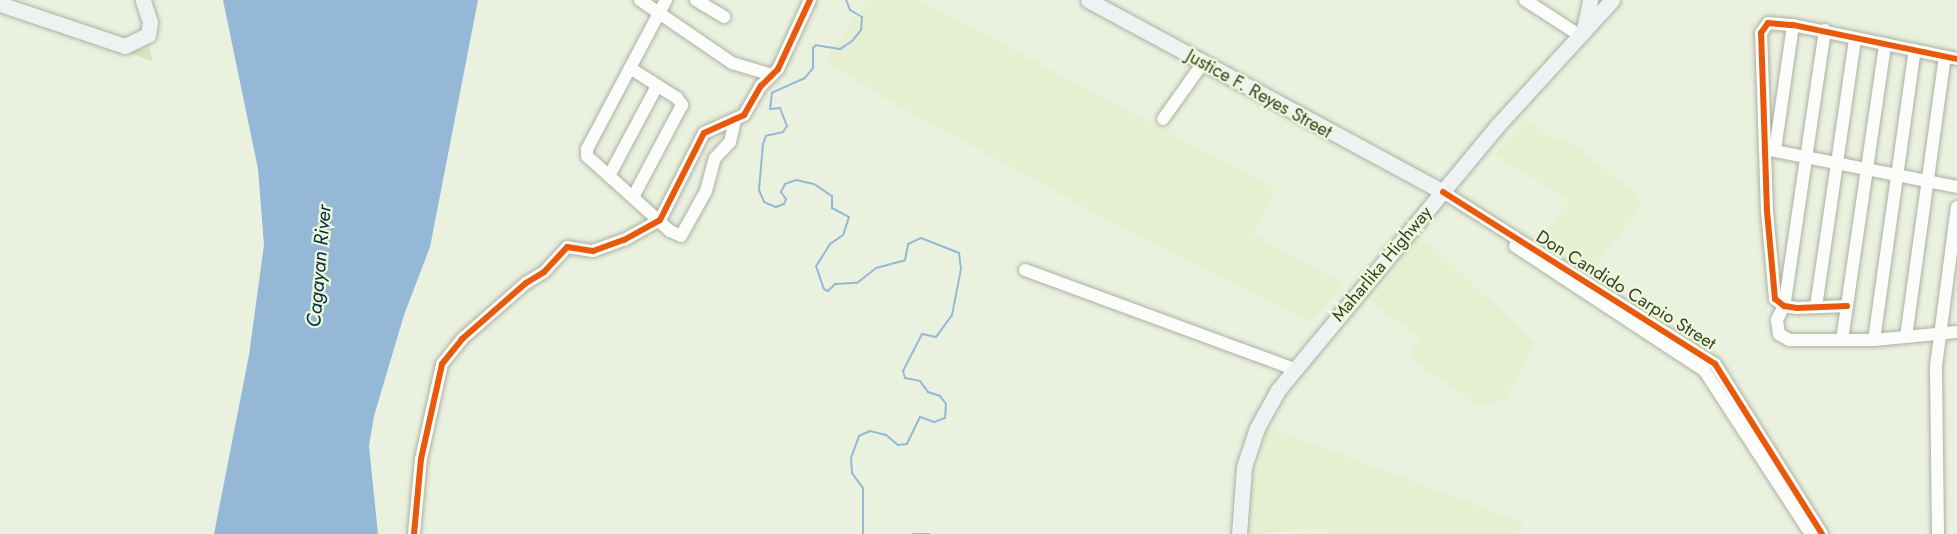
<!DOCTYPE html>
<html>
<head>
<meta charset="utf-8">
<style>
  body { margin:0 }
  #map { position:relative; width:1957px; height:534px; overflow:hidden; background:#ebf1df; font-family:Jost,sans-serif }
  div>[style] { position:absolute }
  [style*='--x'] { left:calc(var(--x)*1px); top:calc(var(--y)*1px); width:calc(var(--w)*1px); rotate:calc(var(--a)*1deg) }
  .built>* { inset:0; background:#e6f0d1 }
  .green>* { inset:0; background:#d7e5ba }
  .water>* { inset:0; background:#94b8d6 }
  .stream>* { height:2px; margin:-1px; padding:0 1px; transform-origin:1px; border-radius:1px; background:#94b8d6 }
  .roads { filter:drop-shadow(0 0 2px #acb1a3) drop-shadow(0 0 2px #acb1a3) }
  .minor>* { height:12px; margin:-6px; padding:0 6px; transform-origin:6px; border-radius:6px; background:#fcfdfa }
  .major>* { height:15px; margin:-7.5px; padding:0 7.5px; transform-origin:7.5px; border-radius:7.5px; background:#eef2f2 }
  .cycleway>* { height:6px; margin:-3px; padding:0 3px; transform-origin:3px; border-radius:3px; background:#e8590c }
  span { translate:-50% -50%; white-space:nowrap; text-align:center; line-height:1.15; -webkit-text-stroke:4.5px #eef9d7; paint-order:stroke }
  .street-label { font-size:18px; color:#3a3e31 }
  .water-label { font-size:20px; color:#052c4d; font-style:italic }
</style>
</head>
<body>
<div id="map">
  <div class="built">
    <div style="clip-path:polygon(868px 0,920px 0,1276px 189px,1253px 234px,1344px 284px,1310px 322px,1123px 228px,886px 99px,825px 60px)"></div>
    <div style="clip-path:polygon(1527px 118px,1552px 138px,1567px 140px,1637px 194px,1641px 208px,1587px 275px,1537px 243px,1569px 201px,1494px 154px)"></div>
    <div style="clip-path:polygon(1416px 241px,1429px 242px,1536px 344px,1505px 398px,1479px 407px,1408px 356px,1420px 338px,1371px 301px)"></div>
    <div style="clip-path:polygon(1268px 428px,1276px 430px,1524px 523px,1516px 534px,1333px 534px,1321px 529px,1250px 534px,1252px 485px)"></div>
  </div>
  <div class="green">
    <div style="clip-path:polygon(150px 49px,152px 61px,121px 50px)"></div>
  </div>
  <div class="water">
    <div style="clip-path:polygon(223px 0,478px 0,430px 247px,404px 315px,374px 416px,369px 446px,378px 534px,214px 534px,249px 355px,264px 245px,258px 169px)"></div>
  </div>
  <div class="stream">
    <div style="--x:846;--y:0;--w:11;--a:68"></div>
    <div style="--x:850;--y:10;--w:14;--a:30"></div>
    <div style="--x:862;--y:17;--w:13;--a:94"></div>
    <div style="--x:861;--y:30;--w:14;--a:129"></div>
    <div style="--x:852;--y:41;--w:14;--a:146"></div>
    <div style="--x:840;--y:49;--w:24;--a:-171"></div>
    <div style="--x:816;--y:45;--w:4;--a:135"></div>
    <div style="--x:813;--y:48;--w:20;--a:90"></div>
    <div style="--x:813;--y:68;--w:13;--a:129"></div>
    <div style="--x:805;--y:78;--w:36;--a:156"></div>
    <div style="--x:772;--y:93;--w:16;--a:97"></div>
    <div style="--x:770;--y:109;--w:10;--a:-6"></div>
    <div style="--x:780;--y:108;--w:19;--a:69"></div>
    <div style="--x:787;--y:126;--w:7;--a:124"></div>
    <div style="--x:783;--y:132;--w:17;--a:167"></div>
    <div style="--x:766;--y:136;--w:9;--a:111"></div>
    <div style="--x:763;--y:144;--w:46;--a:95"></div>
    <div style="--x:759;--y:190;--w:13;--a:67"></div>
    <div style="--x:764;--y:202;--w:13;--a:23"></div>
    <div style="--x:776;--y:207;--w:9;--a:-21"></div>
    <div style="--x:784;--y:204;--w:5;--a:-68"></div>
    <div style="--x:786;--y:199;--w:9;--a:-126"></div>
    <div style="--x:781;--y:192;--w:9;--a:-63"></div>
    <div style="--x:785;--y:184;--w:12;--a:-20"></div>
    <div style="--x:796;--y:180;--w:18;--a:13"></div>
    <div style="--x:814;--y:184;--w:22;--a:34"></div>
    <div style="--x:832;--y:196;--w:12;--a:90"></div>
    <div style="--x:832;--y:208;--w:19;--a:28"></div>
    <div style="--x:849;--y:217;--w:19;--a:108"></div>
    <div style="--x:843;--y:235;--w:16;--a:145"></div>
    <div style="--x:830;--y:244;--w:26;--a:122"></div>
    <div style="--x:816;--y:266;--w:24;--a:71"></div>
    <div style="--x:824;--y:289;--w:4;--a:27"></div>
    <div style="--x:828;--y:291;--w:10;--a:-45"></div>
    <div style="--x:835;--y:284;--w:22;--a:-3"></div>
    <div style="--x:857;--y:283;--w:24;--a:-38"></div>
    <div style="--x:876;--y:268;--w:30;--a:-15"></div>
    <div style="--x:905;--y:260;--w:16;--a:-79"></div>
    <div style="--x:908;--y:244;--w:14;--a:-25"></div>
    <div style="--x:921;--y:238;--w:41;--a:21.5"></div>
    <div style="--x:959;--y:253;--w:16;--a:83"></div>
    <div style="--x:961;--y:269;--w:47;--a:101.1"></div>
    <div style="--x:952;--y:315;--w:27;--a:126"></div>
    <div style="--x:936;--y:337;--w:14;--a:-168"></div>
    <div style="--x:922;--y:334;--w:42;--a:117.2"></div>
    <div style="--x:903;--y:371;--w:7;--a:74"></div>
    <div style="--x:905;--y:378;--w:15;--a:11"></div>
    <div style="--x:920;--y:381;--w:14;--a:54"></div>
    <div style="--x:928;--y:392;--w:13;--a:18"></div>
    <div style="--x:940;--y:396;--w:10;--a:53"></div>
    <div style="--x:946;--y:404;--w:14;--a:94"></div>
    <div style="--x:945;--y:418;--w:12;--a:160"></div>
    <div style="--x:934;--y:422;--w:15;--a:-160"></div>
    <div style="--x:920;--y:417;--w:30;--a:116"></div>
    <div style="--x:907;--y:444;--w:9;--a:174"></div>
    <div style="--x:898;--y:445;--w:16;--a:-140"></div>
    <div style="--x:886;--y:435;--w:16;--a:-166"></div>
    <div style="--x:870;--y:431;--w:12;--a:156"></div>
    <div style="--x:859;--y:436;--w:23;--a:110"></div>
    <div style="--x:851;--y:458;--w:15;--a:86"></div>
    <div style="--x:852;--y:473;--w:19;--a:54"></div>
    <div style="--x:863;--y:488;--w:46;--a:90"></div>
    <div style="--x:913;--y:534;--w:16;--a:0"></div>
  </div>
  <div class="roads">
    <div class="minor">
      <div style="--x:640;--y:0;--w:112;--a:34.4"></div>
      <div style="--x:732;--y:63;--w:42;--a:16.7"></div>
      <div style="--x:666;--y:0;--w:169;--a:117.9"></div>
      <div style="--x:587;--y:149;--w:7;--a:90"></div>
      <div style="--x:587;--y:156;--w:112;--a:42.1"></div>
      <div style="--x:670;--y:231;--w:12;--a:24"></div>
      <div style="--x:681;--y:236;--w:51;--a:-60.9"></div>
      <div style="--x:706;--y:191;--w:34;--a:-75"></div>
      <div style="--x:715;--y:158;--w:22;--a:-47"></div>
      <div style="--x:730;--y:142;--w:23;--a:-77"></div>
      <div style="--x:696;--y:0;--w:33;--a:31"></div>
      <div style="--x:1525;--y:0;--w:64;--a:32.9"></div>
      <div style="--x:1825;--y:30;--w:279;--a:98.4"></div>
      <div style="--x:1784;--y:306;--w:16;--a:117"></div>
      <div style="--x:1777;--y:320;--w:14;--a:82"></div>
      <div style="--x:1779;--y:334;--w:12;--a:31"></div>
      <div style="--x:1789;--y:340;--w:85;--a:0"></div>
      <div style="--x:1874;--y:340;--w:83;--a:-5.5"></div>
      <div style="--x:630;--y:68;--w:56;--a:32.6"></div>
      <div style="--x:677;--y:98;--w:9;--a:54"></div>
      <div style="--x:682;--y:105;--w:104;--a:118"></div>
      <div style="--x:1163;--y:119;--w:69;--a:-54.5"></div>
      <div style="--x:1765;--y:149;--w:196;--a:11.2"></div>
      <div style="--x:1775;--y:150;--w:126;--a:-81.8"></div>
      <div style="--x:609;--y:176;--w:102;--a:-61.9"></div>
      <div style="--x:1443;--y:192;--w:322;--a:32.3"></div>
      <div style="--x:1715;--y:364;--w:201;--a:57.8"></div>
      <div style="--x:1515;--y:246;--w:226;--a:33.3"></div>
      <div style="--x:1704;--y:370;--w:196;--a:56.9"></div>
      <div style="--x:1025;--y:270;--w:287;--a:20.2"></div>
      <div style="--x:1847;--y:306;--w:50;--a:177.7"></div>
      <div style="--x:1797;--y:308;--w:13;--a:-171"></div>
      <div style="--x:1784;--y:306;--w:11;--a:-142"></div>
      <div style="--x:1775;--y:299;--w:88;--a:-95.2"></div>
      <div style="--x:1767;--y:211;--w:178;--a:-91.9"></div>
      <div style="--x:1761;--y:33;--w:12;--a:-55"></div>
      <div style="--x:1768;--y:23;--w:25;--a:5"></div>
      <div style="--x:1793;--y:25;--w:167;--a:11.7"></div>
      <div style="--x:1816;--y:307;--w:271;--a:-81.7"></div>
      <div style="--x:1906;--y:337;--w:283;--a:-82.1"></div>
      <div style="--x:1842;--y:340;--w:299;--a:-81.7"></div>
      <div style="--x:1874;--y:340;--w:293;--a:-82"></div>
      <div style="--x:414;--y:534;--w:75;--a:-84.7"></div>
      <div style="--x:421;--y:459;--w:97;--a:-77.5"></div>
      <div style="--x:442;--y:364;--w:32;--a:-51"></div>
      <div style="--x:462;--y:339;--w:85;--a:-41.2"></div>
      <div style="--x:526;--y:283;--w:21;--a:-31"></div>
      <div style="--x:544;--y:272;--w:34;--a:-47"></div>
      <div style="--x:567;--y:247;--w:26;--a:9"></div>
      <div style="--x:593;--y:251;--w:33;--a:-20"></div>
      <div style="--x:624;--y:240;--w:41;--a:-29.1"></div>
      <div style="--x:660;--y:220;--w:97;--a:-63.2"></div>
      <div style="--x:704;--y:133;--w:44;--a:-24.2"></div>
      <div style="--x:744;--y:115;--w:34;--a:-60"></div>
      <div style="--x:761;--y:86;--w:24;--a:-45"></div>
      <div style="--x:778;--y:69;--w:76;--a:-65.1"></div>
      <div style="--x:1938;--y:534;--w:168;--a:-90.7"></div>
      <div style="--x:1936;--y:366;--w:160;--a:-82.5"></div>
    </div>
    <div class="major">
      <div style="--x:1088;--y:0;--w:404;--a:28.4"></div>
      <div style="--x:0;--y:4;--w:132;--a:18.6"></div>
      <div style="--x:125;--y:46;--w:25;--a:-26"></div>
      <div style="--x:148;--y:35;--w:13;--a:-81"></div>
      <div style="--x:150;--y:22;--w:23;--a:-108"></div>
      <div style="--x:1584;--y:29;--w:30;--a:-78"></div>
      <div style="--x:1239;--y:534;--w:67;--a:-85.7"></div>
      <div style="--x:1244;--y:467;--w:41;--a:-71.6"></div>
      <div style="--x:1257;--y:428;--w:43;--a:-61.1"></div>
      <div style="--x:1278;--y:390;--w:344;--a:-50.3"></div>
      <div style="--x:1498;--y:125;--w:169;--a:-47.6"></div>
    </div>
  </div>
  <div class="cycleway">
    <div style="--x:1443;--y:192;--w:322;--a:32.3"></div>
    <div style="--x:1715;--y:364;--w:201;--a:57.8"></div>
    <div style="--x:1847;--y:306;--w:50;--a:177.7"></div>
    <div style="--x:1797;--y:308;--w:13;--a:-171"></div>
    <div style="--x:1784;--y:306;--w:11;--a:-142"></div>
    <div style="--x:1775;--y:299;--w:88;--a:-95.2"></div>
    <div style="--x:1767;--y:211;--w:178;--a:-91.9"></div>
    <div style="--x:1761;--y:33;--w:12;--a:-55"></div>
    <div style="--x:1768;--y:23;--w:25;--a:5"></div>
    <div style="--x:1793;--y:25;--w:167;--a:11.7"></div>
    <div style="--x:414;--y:534;--w:75;--a:-84.7"></div>
    <div style="--x:421;--y:459;--w:97;--a:-77.5"></div>
    <div style="--x:442;--y:364;--w:32;--a:-51"></div>
    <div style="--x:462;--y:339;--w:85;--a:-41.2"></div>
    <div style="--x:526;--y:283;--w:21;--a:-31"></div>
    <div style="--x:544;--y:272;--w:34;--a:-47"></div>
    <div style="--x:567;--y:247;--w:26;--a:9"></div>
    <div style="--x:593;--y:251;--w:33;--a:-20"></div>
    <div style="--x:624;--y:240;--w:41;--a:-29.1"></div>
    <div style="--x:660;--y:220;--w:97;--a:-63.2"></div>
    <div style="--x:704;--y:133;--w:44;--a:-24.2"></div>
    <div style="--x:744;--y:115;--w:34;--a:-60"></div>
    <div style="--x:761;--y:86;--w:24;--a:-45"></div>
    <div style="--x:778;--y:69;--w:76;--a:-65.1"></div>
  </div>
  <div class="street-label">
    <span style="left:1259px;top:94px;rotate:29deg">Justice F. Reyes Street</span>
    <span style="left:1382px;top:264px;rotate:-50deg">Maharlika Highway</span>
    <span style="left:1626px;top:290px;rotate:32deg">Don Candido Carpio Street</span>
  </div>
  <div class="water-label">
    <span style="left:319px;top:266px;rotate:-85deg">Cagayan River</span>
  </div>
</div>
</body>
</html>
